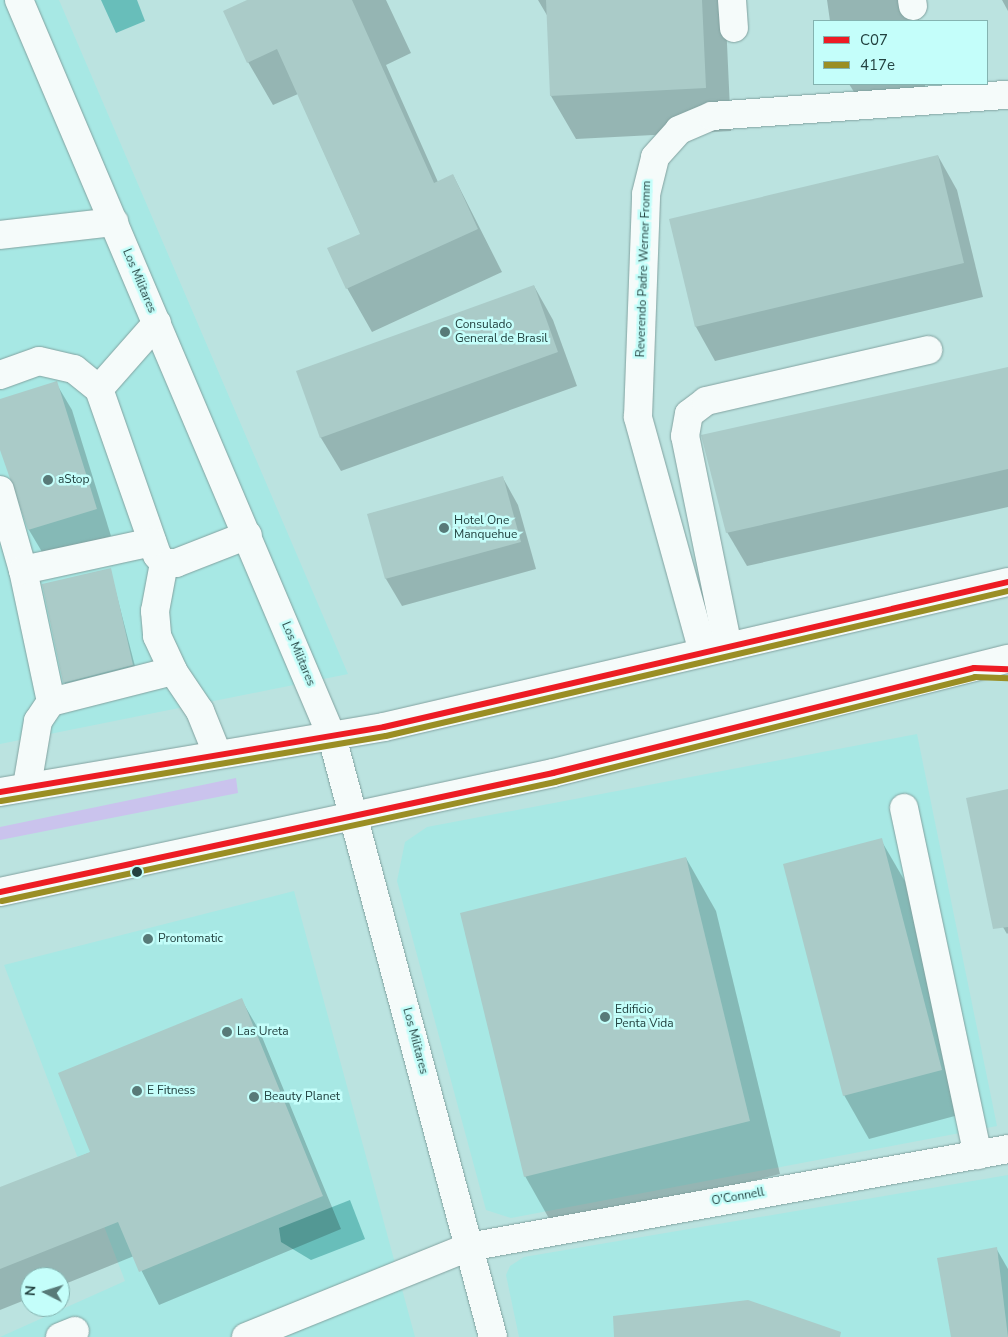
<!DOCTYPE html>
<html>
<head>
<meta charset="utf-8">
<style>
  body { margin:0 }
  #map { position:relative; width:1008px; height:1337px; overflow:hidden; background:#bbe3e0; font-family:"Nunito Sans",sans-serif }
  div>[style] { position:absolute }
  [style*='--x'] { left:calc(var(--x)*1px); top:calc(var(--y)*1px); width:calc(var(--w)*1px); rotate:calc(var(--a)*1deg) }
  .built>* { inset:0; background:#a7e8e4 }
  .green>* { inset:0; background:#cac3ed }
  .water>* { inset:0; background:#68beba }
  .shadow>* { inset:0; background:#0003 }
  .building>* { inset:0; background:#aacbc8 }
  .roads { filter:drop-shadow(0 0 1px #82a2a0) drop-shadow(0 0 1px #82a2a0) }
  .minor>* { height:28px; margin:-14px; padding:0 14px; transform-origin:14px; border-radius:14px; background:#f5fbfa }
  .major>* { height:28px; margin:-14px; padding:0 14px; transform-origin:14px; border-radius:14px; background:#f5fbfa }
  .bus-1>* { height:6px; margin:-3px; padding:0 3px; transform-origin:3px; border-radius:3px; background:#ed1c24 }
  .bus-2>* { height:6px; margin:-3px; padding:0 3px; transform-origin:3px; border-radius:3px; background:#9a8e24 }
  .dots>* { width:14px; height:14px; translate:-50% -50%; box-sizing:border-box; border:2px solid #c4fefa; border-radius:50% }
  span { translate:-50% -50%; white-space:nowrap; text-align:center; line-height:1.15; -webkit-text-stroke:5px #c4fefa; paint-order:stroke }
  .street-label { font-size:12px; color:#234240 }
  .poi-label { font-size:12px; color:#234240 }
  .left { translate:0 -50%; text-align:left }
  .legend { position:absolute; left:813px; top:20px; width:175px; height:65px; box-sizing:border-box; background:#c4fefa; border:1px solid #84b3b0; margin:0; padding:6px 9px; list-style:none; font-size:15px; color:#234240 }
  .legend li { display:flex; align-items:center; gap:10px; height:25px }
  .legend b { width:25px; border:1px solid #84b3b0 }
  .north { position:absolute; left:20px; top:1267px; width:50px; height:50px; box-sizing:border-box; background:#c4fefa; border:1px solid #84b3b0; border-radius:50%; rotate:275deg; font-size:14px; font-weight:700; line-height:20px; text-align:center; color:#234240 }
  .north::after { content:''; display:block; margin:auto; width:18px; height:22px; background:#587a78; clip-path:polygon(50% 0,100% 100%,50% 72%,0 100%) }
</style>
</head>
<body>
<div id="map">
  <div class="built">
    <div style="clip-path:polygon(0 0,59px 0,348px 674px,0 744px)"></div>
    <div style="clip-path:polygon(917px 734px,997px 1126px,511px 1218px,486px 1210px,397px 881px,405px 842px,427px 827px)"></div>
    <div style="clip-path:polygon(294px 891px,415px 1337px,0 1337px,125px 1281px,4px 965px)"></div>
    <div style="clip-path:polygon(1008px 1175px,1008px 1337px,519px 1337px,506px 1275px,510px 1266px,524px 1257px)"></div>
  </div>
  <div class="green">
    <div style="clip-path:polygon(236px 778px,238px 793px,0 840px,0 827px)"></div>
  </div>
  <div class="water">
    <div style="clip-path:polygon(101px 0,137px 0,145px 21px,116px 33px)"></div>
    <div style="clip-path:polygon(350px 1200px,365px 1239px,311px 1260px,281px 1242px,279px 1228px)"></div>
  </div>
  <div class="shadow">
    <div style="clip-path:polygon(251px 0,386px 0,411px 53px,386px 65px,438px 182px,453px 175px,502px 272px,372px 332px,347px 288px,361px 235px,298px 94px,273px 105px,248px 62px)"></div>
    <div style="clip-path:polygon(538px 0,725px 0,731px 131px,576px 139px,551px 96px,548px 17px)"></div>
    <div style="clip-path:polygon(827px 0,917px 0,919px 21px,830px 21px)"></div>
    <div style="clip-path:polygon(1002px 0,1008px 0,1008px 11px)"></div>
    <div style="clip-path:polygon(849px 84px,925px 84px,926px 95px,859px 100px)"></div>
    <div style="clip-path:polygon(938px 156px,957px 190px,983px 297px,715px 361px,696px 327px,671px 220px)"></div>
    <div style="clip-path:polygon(534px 286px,553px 320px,577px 386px,341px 471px,321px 438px,298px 372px)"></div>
    <div style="clip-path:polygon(1008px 368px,1008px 507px,747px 566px,727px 532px)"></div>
    <div style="clip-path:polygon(56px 383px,72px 410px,111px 536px,45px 557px,29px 530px,0 444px,0 400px)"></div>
    <div style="clip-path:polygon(503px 478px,518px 505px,536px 569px,402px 606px,386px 579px,369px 514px)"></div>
    <div style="clip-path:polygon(110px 569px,137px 674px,69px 692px,64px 682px)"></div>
    <div style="clip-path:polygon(1008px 790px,1008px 933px,1007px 934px,989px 903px)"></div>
    <div style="clip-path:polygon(881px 840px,906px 883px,966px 1113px,869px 1139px,844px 1095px)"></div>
    <div style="clip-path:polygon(686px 858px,716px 911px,780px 1174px,555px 1229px,525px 1176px)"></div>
    <div style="clip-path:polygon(241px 999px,260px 1032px,341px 1229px,159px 1305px,134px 1256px,60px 1286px,60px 1277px,30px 1277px,30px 1298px,0 1310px,0 1189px,91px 1152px)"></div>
    <div style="clip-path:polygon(996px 1248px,1008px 1269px,1008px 1337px,952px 1337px)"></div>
  </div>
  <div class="building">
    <div style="clip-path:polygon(247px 0,352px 0,434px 183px,453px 174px,478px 229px,346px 289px,327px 248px,360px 234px,277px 49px,247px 63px,223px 11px)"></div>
    <div style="clip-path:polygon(546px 0,702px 0,706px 88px,550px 96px)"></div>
    <div style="clip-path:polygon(938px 155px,964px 263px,695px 327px,669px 219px)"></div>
    <div style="clip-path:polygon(534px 285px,558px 352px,320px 438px,296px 371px)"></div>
    <div style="clip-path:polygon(1008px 367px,1008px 469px,726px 533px,701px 435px)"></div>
    <div style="clip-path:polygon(57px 381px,97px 509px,28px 530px,0 450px,0 399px)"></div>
    <div style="clip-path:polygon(503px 476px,521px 542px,385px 579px,367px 514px)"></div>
    <div style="clip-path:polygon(111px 568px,133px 665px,63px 683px,42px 584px)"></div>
    <div style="clip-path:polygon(1008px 789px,1008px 927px,993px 929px,966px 798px)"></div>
    <div style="clip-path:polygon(882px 838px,942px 1070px,843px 1096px,783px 864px)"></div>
    <div style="clip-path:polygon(686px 857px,750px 1121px,524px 1177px,460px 913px)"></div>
    <div style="clip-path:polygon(242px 998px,323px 1196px,139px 1272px,118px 1222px,0 1269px,0 1187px,90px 1152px,58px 1073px)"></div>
    <div style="clip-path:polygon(997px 1247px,1008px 1337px,951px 1337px,937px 1258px)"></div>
    <div style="clip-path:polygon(748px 1300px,841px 1332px,840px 1337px,614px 1337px,613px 1316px)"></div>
  </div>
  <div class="roads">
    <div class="minor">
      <div style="--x:732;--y:0;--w:28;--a:86"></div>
      <div style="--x:912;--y:0;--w:6;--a:81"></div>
      <div style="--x:0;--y:235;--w:115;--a:-6.5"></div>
      <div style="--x:157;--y:323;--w:88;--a:131.3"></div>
      <div style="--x:99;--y:389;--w:176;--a:70.7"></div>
      <div style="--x:157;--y:555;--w:11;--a:49"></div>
      <div style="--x:164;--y:563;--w:12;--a:0"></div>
      <div style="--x:176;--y:563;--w:77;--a:-21.3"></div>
      <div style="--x:0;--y:375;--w:41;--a:-19.7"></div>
      <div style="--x:39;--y:361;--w:36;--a:13"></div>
      <div style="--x:74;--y:369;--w:32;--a:39"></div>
      <div style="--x:0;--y:490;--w:83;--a:74"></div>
      <div style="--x:23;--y:570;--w:135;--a:78"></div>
      <div style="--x:164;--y:563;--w:49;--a:100.6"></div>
      <div style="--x:155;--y:611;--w:25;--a:85"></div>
      <div style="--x:157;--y:636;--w:38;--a:65"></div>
      <div style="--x:173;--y:671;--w:48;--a:56"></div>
      <div style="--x:200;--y:711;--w:45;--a:68"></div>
      <div style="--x:23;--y:570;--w:132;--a:-12.2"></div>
      <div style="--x:728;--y:647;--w:215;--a:-101.5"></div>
      <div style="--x:685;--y:436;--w:22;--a:-80"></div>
      <div style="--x:689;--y:414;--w:21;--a:-37"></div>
      <div style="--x:706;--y:401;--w:228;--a:-12.9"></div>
      <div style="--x:703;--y:652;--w:244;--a:-105.5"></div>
      <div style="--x:638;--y:417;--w:223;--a:-87.9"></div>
      <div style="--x:646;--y:194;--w:38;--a:-76"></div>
      <div style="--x:655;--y:157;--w:36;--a:-48"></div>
      <div style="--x:679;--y:130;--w:36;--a:-23"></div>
      <div style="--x:712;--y:116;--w:297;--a:-4.1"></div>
      <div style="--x:27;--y:786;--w:66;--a:-80.4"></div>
      <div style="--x:38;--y:721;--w:23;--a:-56"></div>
      <div style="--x:51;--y:702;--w:126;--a:-14.3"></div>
      <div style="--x:904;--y:808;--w:355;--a:78"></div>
      <div style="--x:60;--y:1337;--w:16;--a:-22"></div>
      <div style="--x:246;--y:1337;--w:240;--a:-22"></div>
      <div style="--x:469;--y:1247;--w:548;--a:-10.3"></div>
    </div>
    <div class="major">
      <div style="--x:19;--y:0;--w:801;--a:66.99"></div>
      <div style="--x:332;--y:737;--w:621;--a:74.98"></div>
      <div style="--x:0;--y:792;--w:389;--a:-9.6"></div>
      <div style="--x:384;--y:727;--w:641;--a:-13.08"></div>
      <div style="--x:0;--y:892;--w:566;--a:-12.14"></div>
      <div style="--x:553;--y:773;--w:469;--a:-14.1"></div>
    </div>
  </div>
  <div class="bus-1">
    <div style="--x:0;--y:792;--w:389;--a:-9.6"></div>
    <div style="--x:384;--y:727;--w:641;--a:-13.08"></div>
    <div style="--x:0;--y:892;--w:566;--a:-12.14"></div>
    <div style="--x:553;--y:773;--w:434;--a:-14"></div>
    <div style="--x:974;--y:668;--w:34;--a:2"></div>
  </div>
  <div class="bus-2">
    <div style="--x:1;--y:801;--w:390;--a:-9.6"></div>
    <div style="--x:386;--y:736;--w:639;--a:-13.12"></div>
    <div style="--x:2;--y:901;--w:566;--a:-12.14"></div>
    <div style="--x:555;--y:782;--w:433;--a:-14"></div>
    <div style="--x:975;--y:677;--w:33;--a:2"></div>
  </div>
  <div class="dots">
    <div style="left:445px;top:332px;background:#587a78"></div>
    <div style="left:48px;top:480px;background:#587a78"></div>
    <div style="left:444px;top:528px;background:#587a78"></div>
    <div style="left:137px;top:872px;background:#234240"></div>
    <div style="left:148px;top:939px;background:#587a78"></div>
    <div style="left:605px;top:1017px;background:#587a78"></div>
    <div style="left:227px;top:1032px;background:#587a78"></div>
    <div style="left:137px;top:1091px;background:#587a78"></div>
    <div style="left:254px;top:1097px;background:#587a78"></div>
  </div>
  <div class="street-label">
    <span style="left:644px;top:269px;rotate:-88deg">Reverendo Padre Werner Fromm</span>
    <span style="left:139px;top:281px;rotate:67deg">Los Militares</span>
    <span style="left:298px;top:654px;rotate:67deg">Los Militares</span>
    <span style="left:415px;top:1041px;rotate:75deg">Los Militares</span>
    <span style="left:738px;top:1197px;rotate:-10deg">O'Connell</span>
  </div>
  <div class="poi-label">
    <span class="left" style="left:455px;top:332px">Consulado<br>General de Brasil</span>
    <span class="left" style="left:58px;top:480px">aStop</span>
    <span class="left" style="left:454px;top:528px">Hotel One<br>Manquehue</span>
    <span class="left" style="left:158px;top:939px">Prontomatic</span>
    <span class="left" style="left:615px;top:1017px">Edificio<br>Penta Vida</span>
    <span class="left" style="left:237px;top:1032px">Las Ureta</span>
    <span class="left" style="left:147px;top:1091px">E Fitness</span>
    <span class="left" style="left:264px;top:1097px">Beauty Planet</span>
  </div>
  <ul class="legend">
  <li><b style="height:6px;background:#ed1c24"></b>C07</li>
  <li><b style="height:6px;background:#9a8e24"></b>417e</li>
  </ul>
  <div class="north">N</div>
</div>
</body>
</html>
